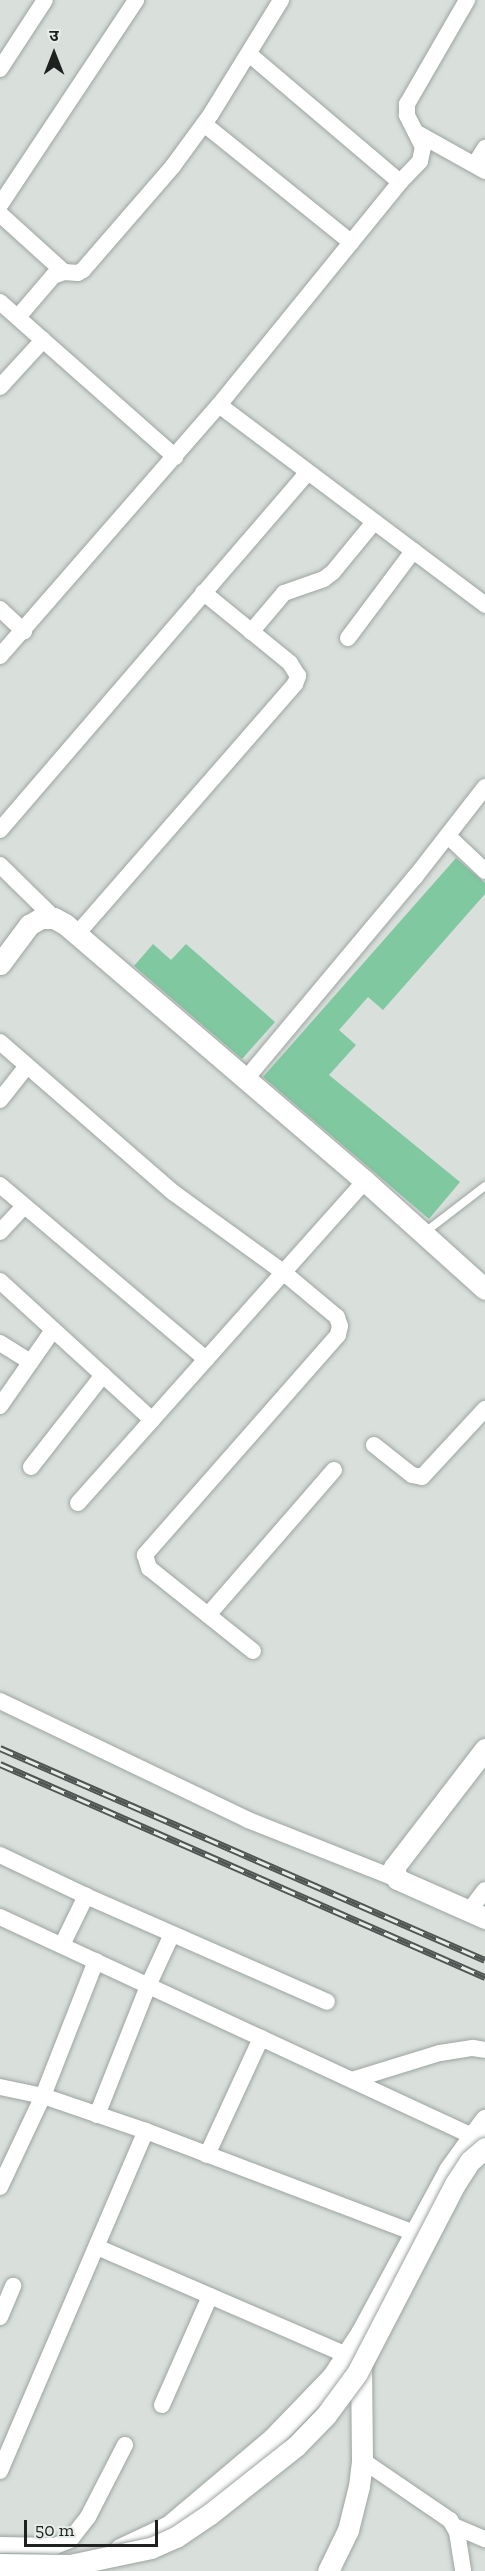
<!DOCTYPE html>
<html>
<head>
<meta charset="utf-8">
<style>
  body { margin:0 }
  #map { position:relative; width:485px; height:2571px; overflow:hidden; background:#d9e0dc; font-family:"Zilla Slab","Noto Sans Devanagari",serif }
  div>[style] { position:absolute }
  [style*='--x'] { left:calc(var(--x)*1px); top:calc(var(--y)*1px); width:calc(var(--w)*1px); rotate:calc(var(--a)*1deg) }
  .building>* { inset:0; background:#7fc8a0 }
  .roads { filter:drop-shadow(0 0 2px #9da4a0) drop-shadow(0 0 2px #9da4a0) }
  .service>* { height:8px; margin:-4px; padding:0 4px; transform-origin:4px; border-radius:4px; background:#fff }
  .minor>* { height:16px; margin:-8px; padding:0 8px; transform-origin:8px; border-radius:8px; background:#fff }
  .tertiary>* { height:21px; margin:-10.5px; padding:0 10.5px; transform-origin:10.5px; border-radius:10.5px; background:#fff }
  .rail>* { height:7px; margin-top:-3.5px; transform-origin:0; background:repeating-linear-gradient(90deg,#e6ede9 0 14px,#505452 0 28px); box-sizing:border-box; border-block:2px solid #505452 }
  .bridges { filter:drop-shadow(0 0 2px #9da4a0) drop-shadow(0 0 2px #9da4a0) }
  .tertiary-bridge>* { height:21px; margin:-10.5px; padding:0 10.5px; transform-origin:10.5px; border-radius:10.5px; background:#fff }
  span { translate:-50% -50%; white-space:nowrap; text-align:center; line-height:1.15; -webkit-text-stroke:4.5px #e6ede9; paint-order:stroke }
  .north { position:absolute; left:24px; top:24px; width:60px; height:60px; -webkit-text-stroke:4px #e6ede9; paint-order:stroke; rotate:0deg; font-size:16px; font-weight:700; line-height:24px; text-align:center; color:#1e211f }
  .north::after { content:''; display:block; margin:auto; width:21px; height:27px; background:#1e211f; clip-path:polygon(50% 0,100% 100%,50% 72%,0 100%) }
  .scale { position:absolute; left:24px; top:2520px; width:134px; height:27px; box-sizing:border-box; border:3px solid #1e211f; border-top:0; padding-left:8px; font-size:18px; line-height:21px; white-space:nowrap; color:#1e211f; -webkit-text-stroke:4px #e6ede9; paint-order:stroke }
</style>
</head>
<body>
<div id="map">
  <div class="building">
    <div style="clip-path:polygon(456px 858px,485px 883px,485px 894px,383px 1010px,368px 997px,339px 1030px,356px 1045px,329px 1075px,460px 1182px,429px 1219px,263px 1077px)"></div>
    <div style="clip-path:polygon(153px 944px,171px 960px,186px 944px,275px 1022px,242px 1059px,134px 966px)"></div>
  </div>
  <div class="roads">
    <div class="service">
      <div style="--x:424;--y:1233;--w:77;--a:-37.6"></div>
    </div>
    <div class="minor">
      <div style="--x:249;--y:54;--w:198;--a:40.3"></div>
      <div style="--x:0;--y:69;--w:82;--a:-56.9"></div>
      <div style="--x:204;--y:124;--w:189;--a:38.8"></div>
      <div style="--x:417;--y:133;--w:78;--a:29.2"></div>
      <div style="--x:475;--y:164;--w:19;--a:-58"></div>
      <div style="--x:0;--y:205;--w:246;--a:-56.4"></div>
      <div style="--x:0;--y:214;--w:86;--a:42.2"></div>
      <div style="--x:0;--y:302;--w:234;--a:41.5"></div>
      <div style="--x:18;--y:317;--w:54;--a:-49.5"></div>
      <div style="--x:53;--y:276;--w:12;--a:-20"></div>
      <div style="--x:64;--y:272;--w:14;--a:4"></div>
      <div style="--x:78;--y:273;--w:6;--a:-31"></div>
      <div style="--x:83;--y:270;--w:138;--a:-49.1"></div>
      <div style="--x:173;--y:166;--w:64;--a:-53.8"></div>
      <div style="--x:211;--y:114;--w:134;--a:-58.4"></div>
      <div style="--x:0;--y:387;--w:64;--a:-47.5"></div>
      <div style="--x:219;--y:405;--w:333;--a:36.9"></div>
      <div style="--x:0;--y:609;--w:33;--a:43"></div>
      <div style="--x:251;--y:632;--w:51;--a:-49.8"></div>
      <div style="--x:284;--y:593;--w:42;--a:-19.3"></div>
      <div style="--x:324;--y:579;--w:11;--a:-38"></div>
      <div style="--x:333;--y:572;--w:65;--a:-50.6"></div>
      <div style="--x:348;--y:638;--w:109;--a:-53.2"></div>
      <div style="--x:0;--y:656;--w:333;--a:-48.9"></div>
      <div style="--x:219;--y:405;--w:287;--a:-50.9"></div>
      <div style="--x:400;--y:182;--w:29;--a:-46"></div>
      <div style="--x:420;--y:161;--w:14;--a:-78"></div>
      <div style="--x:423;--y:147;--w:36;--a:-117"></div>
      <div style="--x:407;--y:115;--w:11;--a:-90"></div>
      <div style="--x:407;--y:104;--w:120;--a:-60"></div>
      <div style="--x:0;--y:830;--w:471;--a:-49.3"></div>
      <div style="--x:448;--y:836;--w:51;--a:43.4"></div>
      <div style="--x:0;--y:865;--w:76;--a:44.5"></div>
      <div style="--x:77;--y:934;--w:332;--a:-48.9"></div>
      <div style="--x:295;--y:684;--w:9;--a:-69"></div>
      <div style="--x:298;--y:676;--w:15;--a:-122"></div>
      <div style="--x:290;--y:663;--w:112;--a:-140.8"></div>
      <div style="--x:0;--y:1042;--w:230;--a:41"></div>
      <div style="--x:174;--y:1193;--w:135;--a:35.9"></div>
      <div style="--x:283;--y:1272;--w:70;--a:39.8"></div>
      <div style="--x:337;--y:1317;--w:9;--a:72"></div>
      <div style="--x:340;--y:1326;--w:9;--a:103"></div>
      <div style="--x:338;--y:1335;--w:293;--a:131.3"></div>
      <div style="--x:145;--y:1555;--w:14;--a:73"></div>
      <div style="--x:149;--y:1568;--w:133;--a:38.6"></div>
      <div style="--x:245;--y:1080;--w:265;--a:-50.1"></div>
      <div style="--x:415;--y:877;--w:114;--a:-52.1"></div>
      <div style="--x:0;--y:1100;--w:43;--a:-51.5"></div>
      <div style="--x:0;--y:1185;--w:270;--a:40.2"></div>
      <div style="--x:0;--y:1232;--w:35;--a:-47"></div>
      <div style="--x:0;--y:1281;--w:206;--a:42.4"></div>
      <div style="--x:0;--y:1343;--w:36;--a:32"></div>
      <div style="--x:0;--y:1406;--w:93;--a:-55.1"></div>
      <div style="--x:374;--y:1445;--w:48;--a:38.3"></div>
      <div style="--x:412;--y:1475;--w:10;--a:11"></div>
      <div style="--x:422;--y:1477;--w:93;--a:-47.2"></div>
      <div style="--x:31;--y:1467;--w:117;--a:-52"></div>
      <div style="--x:78;--y:1503;--w:431;--a:-48.3"></div>
      <div style="--x:208;--y:1615;--w:192;--a:-49"></div>
      <div style="--x:0;--y:1701;--w:275;--a:25.6"></div>
      <div style="--x:248;--y:1820;--w:160;--a:21.6"></div>
      <div style="--x:0;--y:1855;--w:95;--a:25.5"></div>
      <div style="--x:86;--y:1896;--w:263;--a:23.7"></div>
      <div style="--x:469;--y:1911;--w:26;--a:-53"></div>
      <div style="--x:0;--y:1917;--w:520;--a:24.89"></div>
      <div style="--x:62;--y:1945;--w:55;--a:-63.9"></div>
      <div style="--x:352;--y:2080;--w:92;--a:-17.1"></div>
      <div style="--x:440;--y:2053;--w:33;--a:-9"></div>
      <div style="--x:473;--y:2048;--w:12;--a:9"></div>
      <div style="--x:0;--y:2087;--w:44;--a:11.8"></div>
      <div style="--x:43;--y:2096;--w:109;--a:18.8"></div>
      <div style="--x:146;--y:2131;--w:288;--a:20.8"></div>
      <div style="--x:97;--y:2115;--w:139;--a:-68.4"></div>
      <div style="--x:148;--y:1986;--w:57;--a:-65.2"></div>
      <div style="--x:207;--y:2155;--w:129;--a:-65.2"></div>
      <div style="--x:0;--y:2187;--w:101;--a:-64.7"></div>
      <div style="--x:43;--y:2096;--w:145;--a:-68.6"></div>
      <div style="--x:97;--y:2247;--w:271;--a:23.4"></div>
      <div style="--x:0;--y:2317;--w:34;--a:-67"></div>
      <div style="--x:162;--y:2405;--w:119;--a:-66.2"></div>
      <div style="--x:362;--y:2460;--w:107;--a:34.3"></div>
      <div style="--x:450;--y:2520;--w:14;--a:60"></div>
      <div style="--x:457;--y:2532;--w:39;--a:81"></div>
      <div style="--x:0;--y:2471;--w:370;--a:-66.8"></div>
      <div style="--x:454;--y:2526;--w:34;--a:23"></div>
      <div style="--x:0;--y:2545;--w:55;--a:1"></div>
      <div style="--x:55;--y:2546;--w:16;--a:-22"></div>
      <div style="--x:70;--y:2540;--w:29;--a:-52"></div>
      <div style="--x:88;--y:2517;--w:81;--a:-62.8"></div>
    </div>
    <div class="tertiary">
      <div style="--x:0;--y:964;--w:49;--a:-53.4"></div>
      <div style="--x:29;--y:925;--w:14;--a:-30"></div>
      <div style="--x:41;--y:918;--w:13;--a:0"></div>
      <div style="--x:54;--y:918;--w:13;--a:29"></div>
      <div style="--x:65;--y:924;--w:395;--a:40.6"></div>
      <div style="--x:365;--y:1181;--w:161;--a:42"></div>
      <div style="--x:485;--y:1749;--w:149;--a:127.6"></div>
      <div style="--x:394;--y:1867;--w:12;--a:76"></div>
      <div style="--x:397;--y:1879;--w:96;--a:23.9"></div>
      <div style="--x:120;--y:2549;--w:54;--a:-25.1"></div>
      <div style="--x:169;--y:2526;--w:136;--a:-40.2"></div>
      <div style="--x:273;--y:2438;--w:85;--a:-46"></div>
      <div style="--x:332;--y:2377;--w:53;--a:-56.6"></div>
      <div style="--x:361;--y:2333;--w:185;--a:-61.6"></div>
      <div style="--x:449;--y:2170;--w:62;--a:-54.2"></div>
      <div style="--x:328;--y:2571;--w:46;--a:-64"></div>
      <div style="--x:348;--y:2530;--w:45;--a:-76"></div>
      <div style="--x:359;--y:2486;--w:26;--a:-83"></div>
      <div style="--x:362;--y:2460;--w:102;--a:-90.6"></div>
    </div>
  </div>
  <div class="rail">
    <div style="--x:0;--y:1748;--w:529;--a:23.61"></div>
    <div style="--x:0;--y:1764;--w:530;--a:23.71"></div>
  </div>
  <div class="bridges">
    <div class="tertiary-bridge">
      <div style="--x:0;--y:2564;--w:70;--a:0.8"></div>
      <div style="--x:70;--y:2565;--w:83;--a:-11.9"></div>
      <div style="--x:151;--y:2548;--w:27;--a:-24"></div>
      <div style="--x:176;--y:2537;--w:41;--a:-34.1"></div>
      <div style="--x:210;--y:2514;--w:110;--a:-38.3"></div>
      <div style="--x:296;--y:2446;--w:43;--a:-45.9"></div>
      <div style="--x:326;--y:2415;--w:52;--a:-53.6"></div>
      <div style="--x:357;--y:2373;--w:213;--a:-62.6"></div>
      <div style="--x:455;--y:2184;--w:27;--a:-57"></div>
      <div style="--x:470;--y:2161;--w:20;--a:-41"></div>
    </div>
  </div>
  <div class="north">उ</div>
  <div class="scale">50 m</div>
</div>
</body>
</html>
